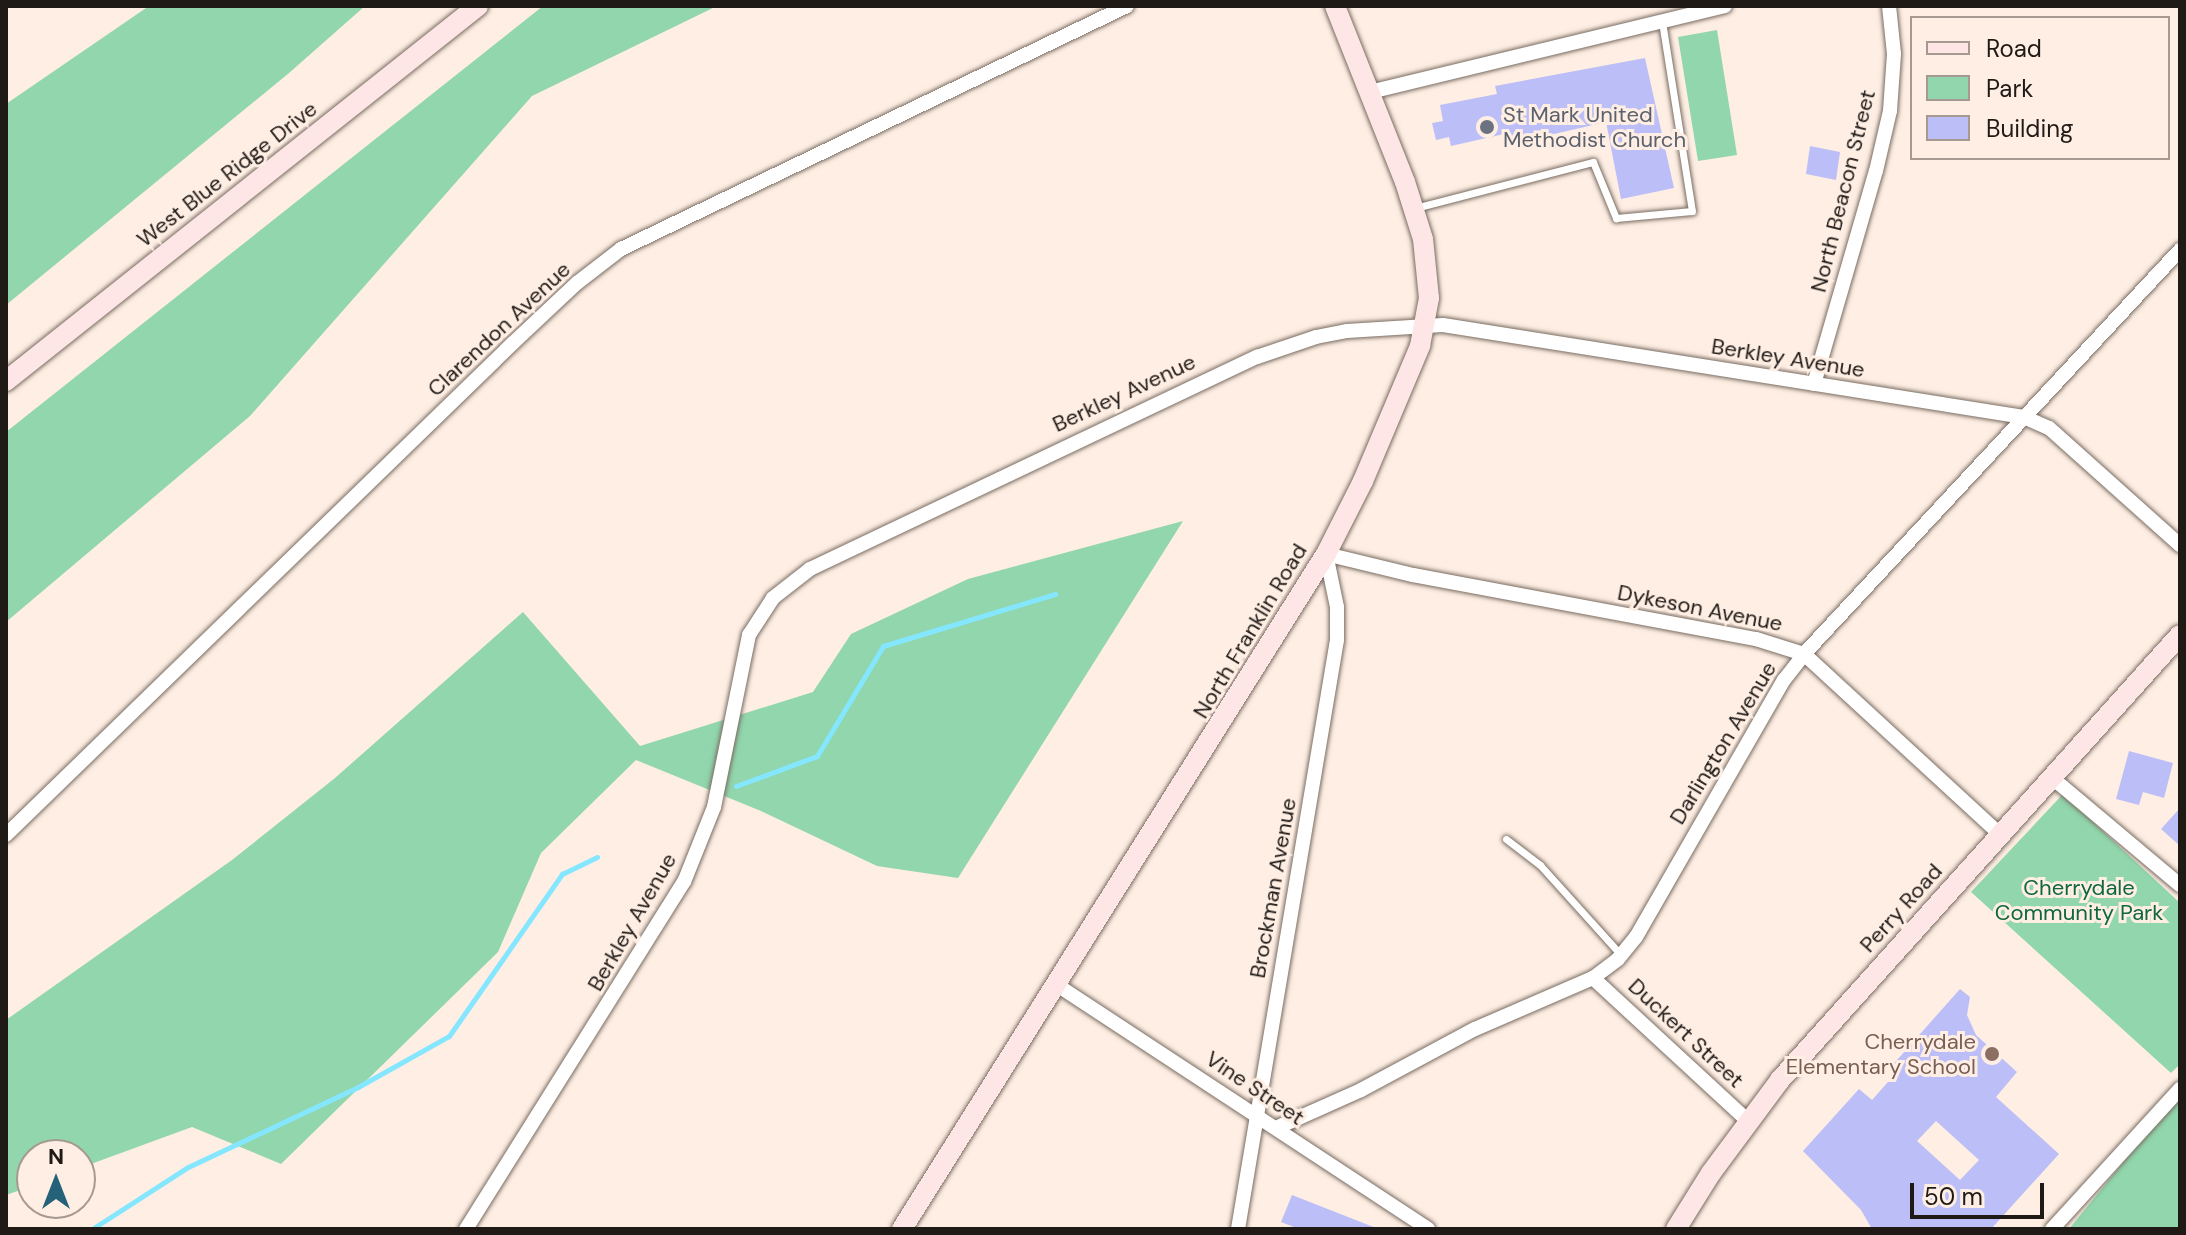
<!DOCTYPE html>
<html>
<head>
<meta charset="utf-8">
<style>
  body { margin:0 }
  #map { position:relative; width:2186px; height:1235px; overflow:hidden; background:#feeee3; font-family:"DM Sans",sans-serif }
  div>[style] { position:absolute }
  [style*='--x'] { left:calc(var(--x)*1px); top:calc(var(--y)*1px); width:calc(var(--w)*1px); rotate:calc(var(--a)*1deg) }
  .green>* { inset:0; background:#91d6ac }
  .stream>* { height:5px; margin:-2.5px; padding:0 2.5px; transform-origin:2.5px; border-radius:2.5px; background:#85e6ff }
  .building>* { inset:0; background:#bcbff7 }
  .roads { filter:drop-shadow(0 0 2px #796c62) drop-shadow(0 0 2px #796c62) }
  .lane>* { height:7px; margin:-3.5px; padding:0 3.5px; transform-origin:3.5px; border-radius:3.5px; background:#fff }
  .street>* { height:14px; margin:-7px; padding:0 7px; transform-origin:7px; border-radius:7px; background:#fff }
  .secondary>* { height:20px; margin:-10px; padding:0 10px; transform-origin:10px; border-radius:10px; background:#fee6e6 }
  .dots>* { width:22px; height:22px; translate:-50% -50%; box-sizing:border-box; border:4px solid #feeee3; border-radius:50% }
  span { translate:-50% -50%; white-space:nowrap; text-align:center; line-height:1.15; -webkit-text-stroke:6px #feeee3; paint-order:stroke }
  .worship-label { font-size:22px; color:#5b616d }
  .left { translate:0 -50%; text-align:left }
  .street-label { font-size:22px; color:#201a17 }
  .park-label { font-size:22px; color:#0e673f }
  .education-label { font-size:22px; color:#785e54 }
  .right { translate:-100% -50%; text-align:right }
  .frame { position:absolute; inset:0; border:8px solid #201a17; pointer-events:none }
  .legend { position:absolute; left:1910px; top:16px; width:260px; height:144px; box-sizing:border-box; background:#feeee3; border:2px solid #a59991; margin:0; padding:10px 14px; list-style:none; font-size:24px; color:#201a17 }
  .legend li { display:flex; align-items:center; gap:16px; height:40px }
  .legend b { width:40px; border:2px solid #a59991 }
  .north { position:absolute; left:16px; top:1139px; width:80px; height:80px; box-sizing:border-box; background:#feeee3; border:2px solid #a59991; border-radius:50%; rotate:0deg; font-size:22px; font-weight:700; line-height:32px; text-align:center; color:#201a17 }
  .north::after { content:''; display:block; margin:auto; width:28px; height:36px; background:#256279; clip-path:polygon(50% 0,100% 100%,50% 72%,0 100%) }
  .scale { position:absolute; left:1910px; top:1183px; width:134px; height:36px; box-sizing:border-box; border:4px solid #201a17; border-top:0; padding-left:10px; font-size:24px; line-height:28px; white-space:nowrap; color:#201a17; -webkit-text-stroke:6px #feeee3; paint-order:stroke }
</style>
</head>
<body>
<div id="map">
  <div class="green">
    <div style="clip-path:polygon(149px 6px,365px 6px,289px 73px,6px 305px,6px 104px)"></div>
    <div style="clip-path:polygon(543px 6px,717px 6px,532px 96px,250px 416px,6px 622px,6px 432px)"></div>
    <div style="clip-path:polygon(1717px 30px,1737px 155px,1698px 161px,1678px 37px)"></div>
    <div style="clip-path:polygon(1183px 521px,958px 878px,877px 866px,761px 811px,636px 760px,541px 853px,498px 952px,281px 1164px,192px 1127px,80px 1168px,80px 1155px,32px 1155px,32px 1186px,6px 1195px,6px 1020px,232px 860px,335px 778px,523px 612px,640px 746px,813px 692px,851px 634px,968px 579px)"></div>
    <div style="clip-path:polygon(2063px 794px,2180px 903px,2180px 1064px,2171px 1073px,1971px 892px)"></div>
    <div style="clip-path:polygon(2180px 1099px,2180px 1229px,2069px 1229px,2130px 1154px)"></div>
  </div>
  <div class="stream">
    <div style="--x:736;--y:786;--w:86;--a:-20.3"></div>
    <div style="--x:817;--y:756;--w:128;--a:-59"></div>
    <div style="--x:883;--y:646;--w:180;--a:-16.8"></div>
    <div style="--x:92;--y:1229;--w:114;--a:-32.9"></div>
    <div style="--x:188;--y:1167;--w:188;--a:-25.2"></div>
    <div style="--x:358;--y:1087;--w:104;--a:-29.3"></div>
    <div style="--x:449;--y:1036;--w:198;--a:-55.1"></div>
    <div style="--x:562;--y:874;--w:39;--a:-26"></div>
  </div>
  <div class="building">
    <div style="clip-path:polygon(1645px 58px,1674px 188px,1621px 199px,1606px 122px,1507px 145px,1504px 134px,1451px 146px,1449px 137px,1436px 140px,1432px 123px,1443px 121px,1440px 105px,1497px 94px,1495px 86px)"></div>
    <div style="clip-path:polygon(1810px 146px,1840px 152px,1836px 180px,1806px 174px)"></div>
    <div style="clip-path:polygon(2129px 751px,2173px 763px,2164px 798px,2143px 792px,2139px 805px,2116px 799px)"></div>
    <div style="clip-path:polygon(2180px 808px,2180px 846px,2161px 829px)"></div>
    <div style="clip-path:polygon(evenodd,1960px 989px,1970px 997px,1967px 1015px,1976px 1035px,2017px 1072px,1996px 1097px,2059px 1154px,1991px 1229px,1872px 1229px,1861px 1210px,1803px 1151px,1859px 1089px,1872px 1100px,1895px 1074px,1889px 1069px,1960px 989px,1936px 1121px,1979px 1160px,1960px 1180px,1917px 1141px,1936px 1121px)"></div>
    <div style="clip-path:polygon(1292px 1195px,1376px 1228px,1376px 1229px,1299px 1229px,1281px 1222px)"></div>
  </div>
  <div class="roads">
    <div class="lane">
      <div style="--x:1415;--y:208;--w:184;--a:-14.5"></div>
      <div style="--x:1593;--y:162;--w:61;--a:67.7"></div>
      <div style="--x:1616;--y:218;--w:76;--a:-5.3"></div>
      <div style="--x:1692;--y:211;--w:191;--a:-99"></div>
      <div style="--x:1506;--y:839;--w:43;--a:37.4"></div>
      <div style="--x:1540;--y:865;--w:121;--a:48"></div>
    </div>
    <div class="street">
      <div style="--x:1370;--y:92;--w:365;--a:-13.6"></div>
      <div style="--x:1814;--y:384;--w:222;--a:-73.8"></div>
      <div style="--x:1876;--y:171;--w:62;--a:-76.9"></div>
      <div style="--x:1890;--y:111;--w:57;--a:-86"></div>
      <div style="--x:1894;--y:54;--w:48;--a:-95.9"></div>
      <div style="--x:2050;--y:776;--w:170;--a:40"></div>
      <div style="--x:6;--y:835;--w:706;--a:-44.14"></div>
      <div style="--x:513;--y:343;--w:88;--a:-43.2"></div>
      <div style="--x:577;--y:283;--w:56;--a:-37.7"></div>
      <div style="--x:621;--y:249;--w:561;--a:-25.65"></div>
      <div style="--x:1593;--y:978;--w:212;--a:42.7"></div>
      <div style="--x:1057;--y:985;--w:444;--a:33.3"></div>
      <div style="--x:1276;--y:1128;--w:93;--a:-24.1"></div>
      <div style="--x:1361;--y:1090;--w:129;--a:-28.2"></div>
      <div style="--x:1475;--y:1029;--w:129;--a:-23.4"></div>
      <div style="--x:1593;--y:978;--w:31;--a:-37"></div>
      <div style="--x:1618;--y:959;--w:28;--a:-51"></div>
      <div style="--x:1636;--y:937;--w:297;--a:-60.1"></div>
      <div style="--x:1784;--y:680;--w:33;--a:-52"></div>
      <div style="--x:1804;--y:654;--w:552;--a:-47.06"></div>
      <div style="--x:466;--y:1229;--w:410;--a:-57.9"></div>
      <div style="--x:684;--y:882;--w:81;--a:-68.2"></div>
      <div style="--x:714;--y:807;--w:176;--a:-78.5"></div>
      <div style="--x:749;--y:635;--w:44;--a:-57"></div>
      <div style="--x:773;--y:598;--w:47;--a:-38.1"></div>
      <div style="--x:810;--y:569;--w:495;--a:-25.4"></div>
      <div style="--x:1257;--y:357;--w:62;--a:-18.7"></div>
      <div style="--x:1316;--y:337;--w:32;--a:-11"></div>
      <div style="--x:1347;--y:331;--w:96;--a:-3.6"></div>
      <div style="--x:1443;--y:325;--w:588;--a:9"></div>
      <div style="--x:2024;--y:417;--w:27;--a:24"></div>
      <div style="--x:2049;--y:428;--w:176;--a:41.8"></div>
      <div style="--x:1238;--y:1229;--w:597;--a:-80.46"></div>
      <div style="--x:1337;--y:640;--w:33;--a:-90"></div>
      <div style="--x:1337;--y:607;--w:54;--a:-101.7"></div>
      <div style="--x:1326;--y:554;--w:89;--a:13.6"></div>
      <div style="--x:1413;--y:575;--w:349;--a:10.6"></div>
      <div style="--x:1756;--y:639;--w:50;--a:17.4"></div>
      <div style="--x:1804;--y:654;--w:266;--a:42.6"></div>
      <div style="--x:2052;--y:1229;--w:190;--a:-47.6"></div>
    </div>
    <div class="secondary">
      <div style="--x:6;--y:381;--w:603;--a:-38.47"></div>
      <div style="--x:902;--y:1229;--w:797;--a:-57.87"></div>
      <div style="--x:1326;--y:554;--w:82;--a:-63.1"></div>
      <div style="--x:1363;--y:481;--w:147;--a:-67.1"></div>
      <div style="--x:1420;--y:346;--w:49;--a:-79.4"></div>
      <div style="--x:1429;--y:298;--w:59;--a:-95.8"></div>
      <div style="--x:1423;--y:239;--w:60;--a:-107.5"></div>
      <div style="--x:1405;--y:182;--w:189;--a:-111.7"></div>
      <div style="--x:1676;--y:1229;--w:66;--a:-58"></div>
      <div style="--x:1711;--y:1173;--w:116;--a:-53.4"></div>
      <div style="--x:1780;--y:1080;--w:598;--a:-48.05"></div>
    </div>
  </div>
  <div class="dots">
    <div style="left:1487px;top:127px;background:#6b7280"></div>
    <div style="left:1992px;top:1054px;background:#8d6e63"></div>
  </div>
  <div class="worship-label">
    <span class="left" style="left:1503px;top:127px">St Mark United<br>Methodist Church</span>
  </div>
  <div class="street-label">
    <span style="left:227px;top:174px;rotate:-38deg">West Blue Ridge Drive</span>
    <span style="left:1843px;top:191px;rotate:-76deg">North Beacon Street</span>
    <span style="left:499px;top:329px;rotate:-43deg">Clarendon Avenue</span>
    <span style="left:1788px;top:358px;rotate:9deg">Berkley Avenue</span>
    <span style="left:1124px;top:393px;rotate:-25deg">Berkley Avenue</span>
    <span style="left:1700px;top:608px;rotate:11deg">Dykeson Avenue</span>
    <span style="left:1250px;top:631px;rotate:-59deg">North Franklin Road</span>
    <span style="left:1723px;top:743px;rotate:-59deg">Darlington Avenue</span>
    <span style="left:1273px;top:888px;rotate:-80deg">Brockman Avenue</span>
    <span style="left:1901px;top:908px;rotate:-48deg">Perry Road</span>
    <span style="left:632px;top:922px;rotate:-60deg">Berkley Avenue</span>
    <span style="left:1686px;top:1033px;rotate:43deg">Duckert Street</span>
    <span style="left:1255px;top:1088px;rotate:34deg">Vine Street</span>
  </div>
  <div class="park-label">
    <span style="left:2079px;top:900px">Cherrydale<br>Community Park</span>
  </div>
  <div class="education-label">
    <span class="right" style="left:1976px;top:1054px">Cherrydale<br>Elementary School</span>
  </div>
  <div class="frame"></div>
  <ul class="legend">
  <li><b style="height:10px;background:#fee6e6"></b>Road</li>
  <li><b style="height:22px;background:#91d6ac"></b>Park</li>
  <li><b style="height:22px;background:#bcbff7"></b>Building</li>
  </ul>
  <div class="north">N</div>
  <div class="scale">50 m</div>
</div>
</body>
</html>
